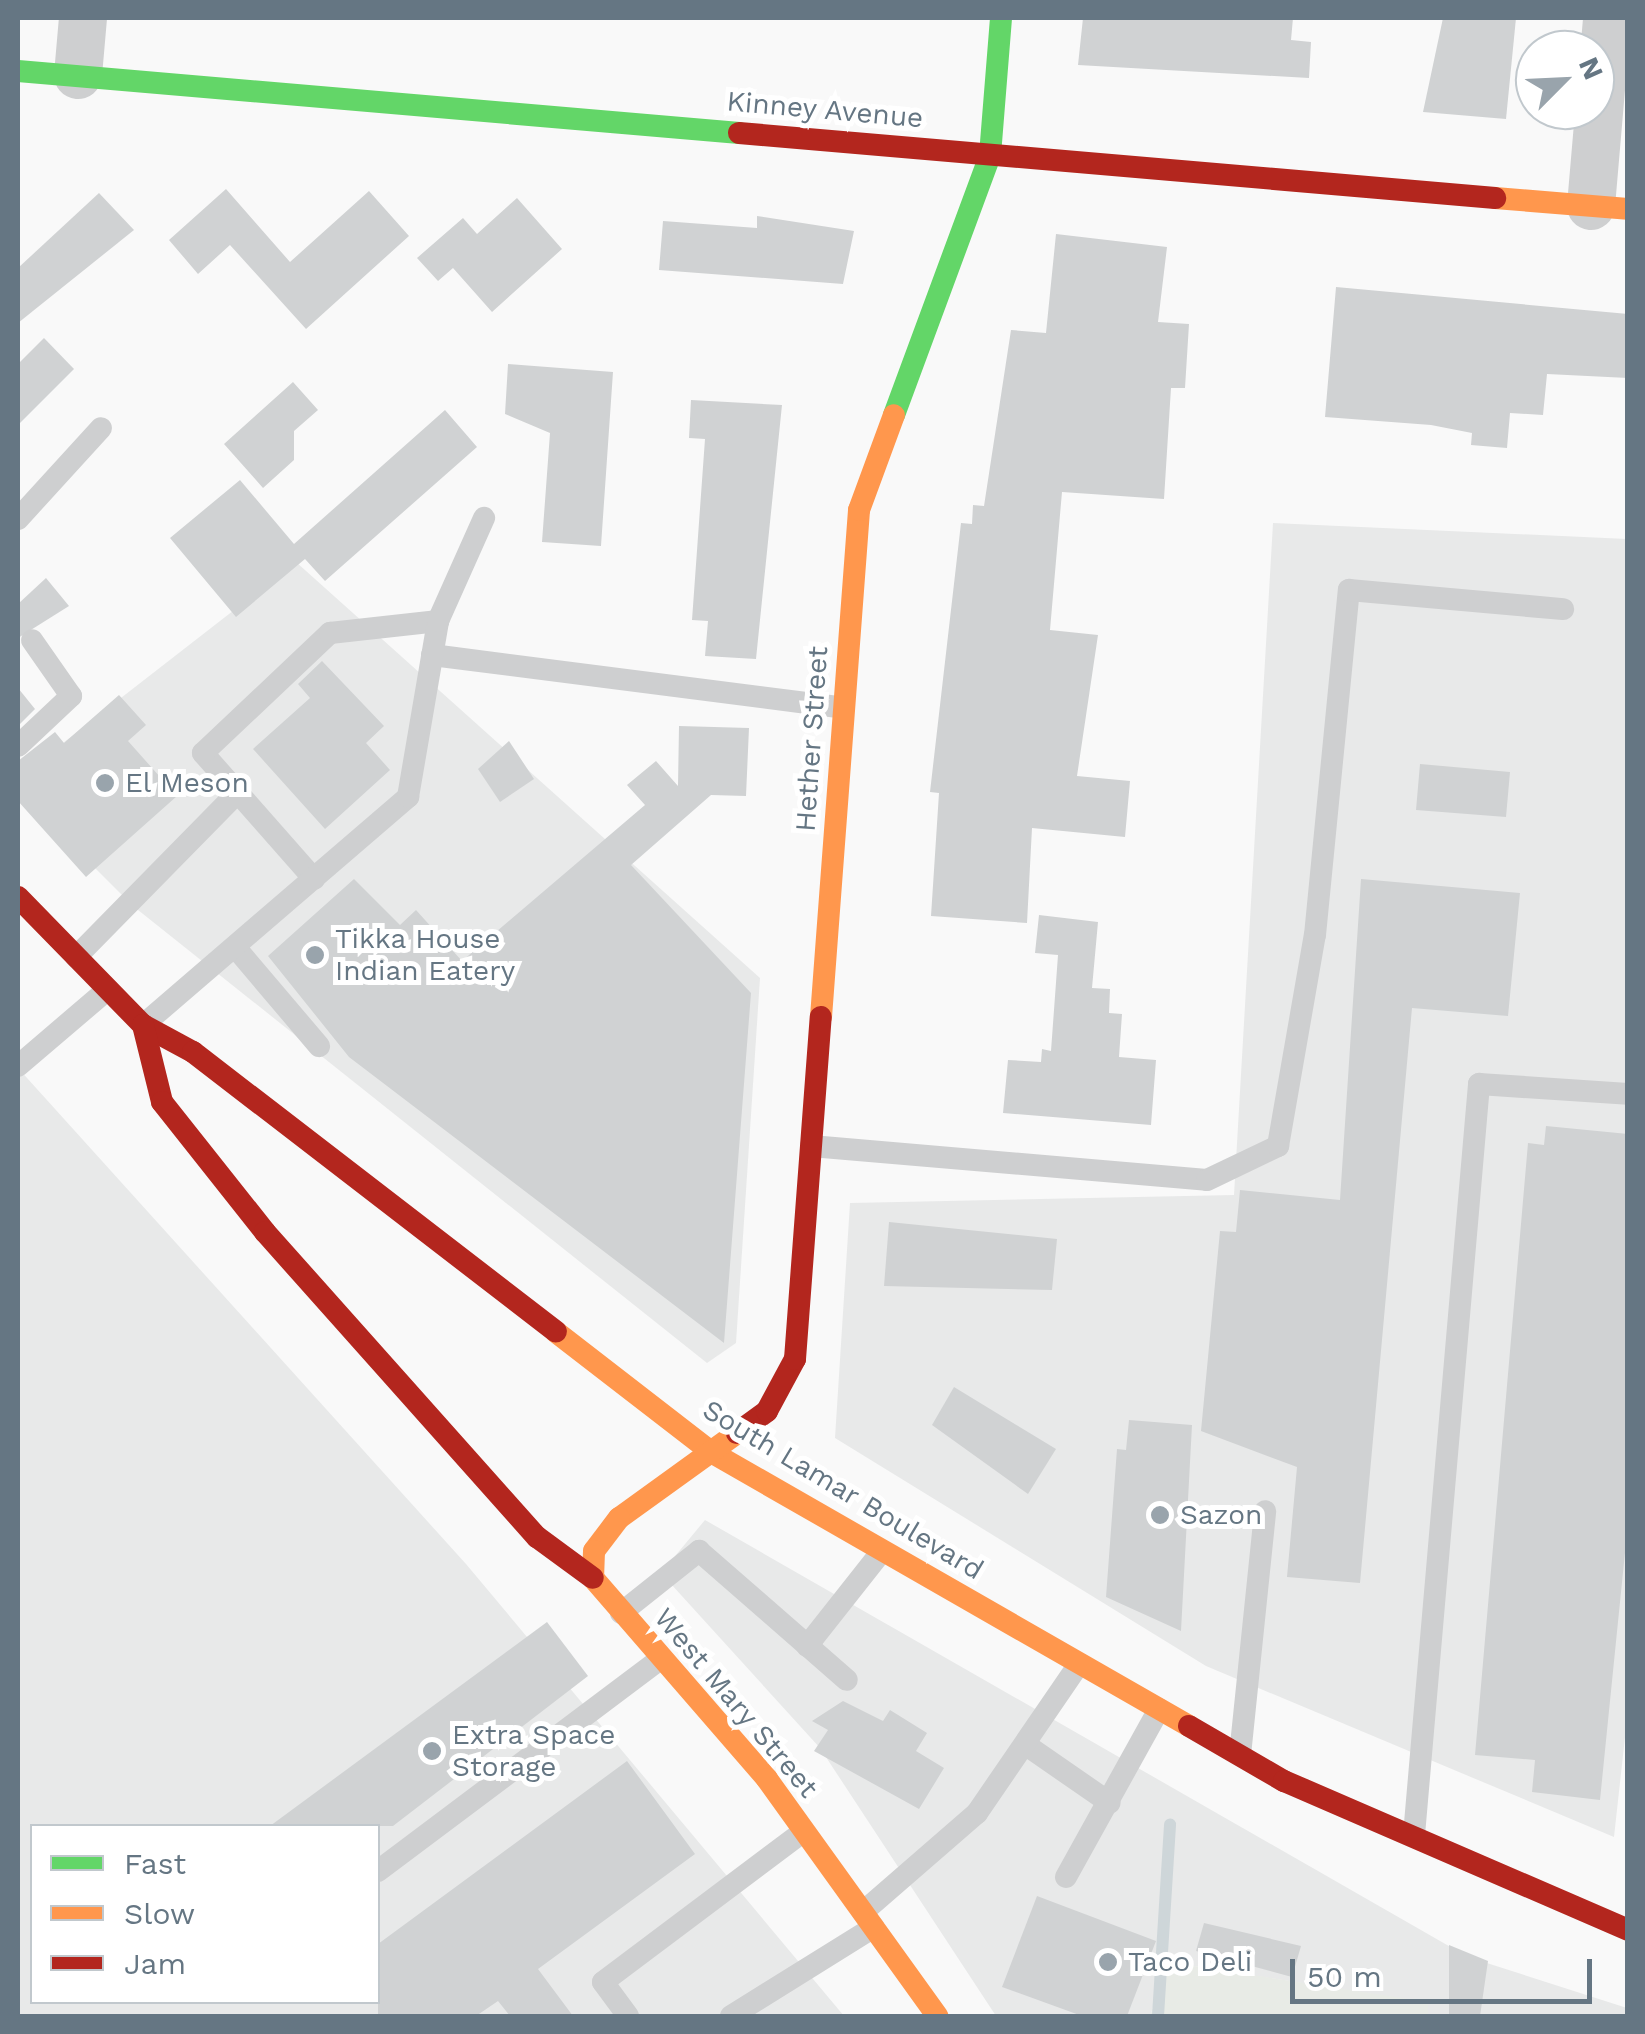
<!DOCTYPE html>
<html>
<head>
<meta charset="utf-8">
<style>
  body { margin:0 }
  #map { position:relative; width:1645px; height:2034px; overflow:hidden; background:#f9f9f9; font-family:"Work Sans",sans-serif }
  div>[style] { position:absolute }
  [style*='--x'] { left:calc(var(--x)*1px); top:calc(var(--y)*1px); width:calc(var(--w)*1px); rotate:calc(var(--a)*1deg) }
  .built>* { inset:0; background:#e8e9e9 }
  .green>* { inset:0; background:#e8ebe6 }
  .stream>* { height:12px; margin:-6px; padding:0 6px; transform-origin:6px; border-radius:6px; background:#ced6d9 }
  .building>* { inset:0; background:#d0d2d3 }
  .lane>* { height:22px; margin:-11px; padding:0 11px; transform-origin:11px; border-radius:11px; background:#cecfd0 }
  .street>* { height:48px; margin:-24px; padding:0 24px; transform-origin:24px; border-radius:24px; background:#cecfd0 }
  .fast>* { height:22px; margin:-11px; padding:0 11px; transform-origin:11px; border-radius:11px; background:#63d668 }
  .slow>* { height:22px; margin:-11px; padding:0 11px; transform-origin:11px; border-radius:11px; background:#ff974d }
  .jam>* { height:22px; margin:-11px; padding:0 11px; transform-origin:11px; border-radius:11px; background:#b3261e }
  .dots>* { width:28px; height:28px; translate:-50% -50%; box-sizing:border-box; border:5px solid #fff; border-radius:50% }
  span { translate:-50% -50%; white-space:nowrap; text-align:center; line-height:1.15; -webkit-text-stroke:10px #fff; paint-order:stroke }
  .street-label { font-size:28px; color:#657683 }
  .poi-label { font-size:28px; color:#657683 }
  .left { translate:0 -50%; text-align:left }
  .frame { position:absolute; inset:0; border:20px solid #657683; pointer-events:none }
  .legend { position:absolute; left:30px; top:1824px; width:350px; height:180px; box-sizing:border-box; background:#fff; border:2px solid #c1c8cd; margin:0; padding:12px 18px; list-style:none; font-size:30px; color:#657683 }
  .legend li { display:flex; align-items:center; gap:20px; height:50px }
  .legend b { width:50px; border:2px solid #c1c8cd }
  .north { position:absolute; left:1515px; top:30px; width:100px; height:100px; box-sizing:border-box; background:#fff; border:2px solid #c1c8cd; border-radius:50%; rotate:66deg; font-size:28px; font-weight:700; line-height:40px; text-align:center; color:#657683 }
  .north::after { content:''; display:block; margin:auto; width:35px; height:45px; background:#99a4ac; clip-path:polygon(50% 0,100% 100%,50% 72%,0 100%) }
  .scale { position:absolute; left:1290px; top:1959px; width:302px; height:45px; box-sizing:border-box; border:5px solid #657683; border-top:0; padding-left:12px; font-size:30px; line-height:35px; white-space:nowrap; color:#657683; -webkit-text-stroke:8px #fff; paint-order:stroke }
</style>
</head>
<body>
<div id="map">
  <div class="built">
    <div style="clip-path:polygon(1273px 523px,1627px 539px,1628px 1710px,1614px 1837px,1206px 1666px,835px 1438px,850px 1203px,1234px 1195px)"></div>
    <div style="clip-path:polygon(296px 562px,760px 978px,736px 1343px,707px 1363px,133px 906px,18px 791px,18px 778px)"></div>
    <div style="clip-path:polygon(evenodd,18px 1068px,466px 1564px,844px 2016px,18px 2016px,18px 1068px,32px 1826px,378px 1826px,378px 2002px,32px 2002px,32px 1826px)"></div>
    <div style="clip-path:polygon(705px 1520px,1468px 1957px,1627px 2008px,1627px 2016px,1428px 2016px,1428px 2003px,1168px 1962px,1150px 2016px,996px 2016px,820px 1748px,661px 1573px)"></div>
  </div>
  <div class="green">
    <div style="clip-path:polygon(1168px 1962px,1428px 2002px,1428px 2016px,1150px 2016px)"></div>
  </div>
  <div class="stream">
    <div style="--x:1158;--y:2016;--w:192;--a:-86.4"></div>
  </div>
  <div class="building">
    <div style="clip-path:polygon(1083px 18px,1293px 18px,1291px 40px,1311px 42px,1309px 78px,1078px 65px)"></div>
    <div style="clip-path:polygon(1443px 18px,1516px 18px,1506px 119px,1423px 112px)"></div>
    <div style="clip-path:polygon(226px 189px,290px 262px,369px 191px,409px 236px,306px 329px,230px 245px,198px 274px,169px 240px)"></div>
    <div style="clip-path:polygon(99px 193px,134px 230px,18px 323px,18px 268px)"></div>
    <div style="clip-path:polygon(517px 198px,562px 249px,492px 312px,453px 268px,438px 281px,417px 258px,463px 218px,477px 234px)"></div>
    <div style="clip-path:polygon(757px 216px,854px 231px,843px 284px,659px 270px,663px 221px,757px 228px)"></div>
    <div style="clip-path:polygon(1056px 234px,1167px 247px,1158px 322px,1189px 324px,1185px 388px,1171px 388px,1164px 499px,1062px 492px,1050px 630px,1098px 635px,1077px 776px,1130px 781px,1125px 837px,1032px 828px,1027px 923px,931px 916px,939px 793px,930px 792px,961px 523px,972px 524px,973px 505px,984px 506px,1011px 330px,1046px 333px)"></div>
    <div style="clip-path:polygon(1336px 287px,1628px 314px,1628px 378px,1547px 374px,1543px 415px,1510px 413px,1507px 448px,1471px 445px,1472px 433px,1431px 425px,1325px 417px)"></div>
    <div style="clip-path:polygon(44px 338px,74px 369px,18px 425px,18px 364px)"></div>
    <div style="clip-path:polygon(508px 364px,613px 372px,601px 546px,542px 542px,550px 433px,505px 414px)"></div>
    <div style="clip-path:polygon(293px 382px,318px 410px,294px 431px,294px 460px,263px 488px,224px 444px)"></div>
    <div style="clip-path:polygon(691px 400px,782px 405px,756px 659px,705px 656px,708px 621px,692px 620px,705px 439px,689px 438px)"></div>
    <div style="clip-path:polygon(445px 410px,477px 447px,325px 581px,305px 559px,236px 617px,170px 538px,240px 480px,294px 544px)"></div>
    <div style="clip-path:polygon(46px 578px,69px 606px,18px 638px,18px 604px)"></div>
    <div style="clip-path:polygon(322px 661px,384px 726px,366px 743px,390px 770px,325px 829px,253px 749px,310px 698px,298px 684px)"></div>
    <div style="clip-path:polygon(18px 688px,35px 709px,18px 726px)"></div>
    <div style="clip-path:polygon(119px 695px,146px 725px,128px 741px,177px 796px,86px 877px,18px 801px,18px 761px,55px 732px,64px 743px)"></div>
    <div style="clip-path:polygon(679px 726px,749px 728px,746px 796px,711px 795px,631px 865px,751px 993px,724px 1343px,349px 1057px,268px 956px,354px 879px,400px 925px,416px 910px,462px 961px,645px 805px,627px 785px,656px 761px,678px 786px)"></div>
    <div style="clip-path:polygon(509px 741px,534px 779px,500px 802px,478px 769px)"></div>
    <div style="clip-path:polygon(1420px 764px,1510px 772px,1506px 817px,1416px 810px)"></div>
    <div style="clip-path:polygon(1361px 879px,1520px 893px,1508px 1016px,1412px 1008px,1360px 1583px,1287px 1577px,1297px 1467px,1201px 1431px,1220px 1231px,1236px 1232px,1240px 1190px,1340px 1200px)"></div>
    <div style="clip-path:polygon(1039px 915px,1098px 922px,1092px 988px,1110px 989px,1109px 1013px,1122px 1014px,1119px 1057px,1156px 1060px,1151px 1125px,1003px 1113px,1008px 1060px,1041px 1062px,1042px 1049px,1051px 1051px,1058px 955px,1035px 953px)"></div>
    <div style="clip-path:polygon(1546px 1126px,1628px 1134px,1628px 1523px,1600px 1800px,1532px 1792px,1535px 1760px,1475px 1755px,1528px 1143px,1544px 1145px)"></div>
    <div style="clip-path:polygon(889px 1222px,1057px 1239px,1052px 1290px,884px 1286px)"></div>
    <div style="clip-path:polygon(954px 1387px,1056px 1449px,1028px 1494px,932px 1425px)"></div>
    <div style="clip-path:polygon(1129px 1420px,1192px 1425px,1181px 1631px,1106px 1597px,1117px 1449px,1126px 1450px)"></div>
    <div style="clip-path:polygon(547px 1622px,588px 1676px,393px 1826px,270px 1826px)"></div>
    <div style="clip-path:polygon(843px 1701px,883px 1721px,890px 1710px,927px 1733px,916px 1751px,944px 1768px,919px 1809px,814px 1751px,828px 1730px,812px 1721px)"></div>
    <div style="clip-path:polygon(627px 1761px,695px 1854px,538px 1969px,573px 2016px,510px 2016px,498px 2001px,476px 2016px,378px 2016px,378px 1944px)"></div>
    <div style="clip-path:polygon(1037px 1896px,1156px 1941px,1127px 2016px,1082px 2016px,1002px 1987px)"></div>
    <div style="clip-path:polygon(1204px 1923px,1301px 1946px,1292px 1977px,1196px 1951px)"></div>
    <div style="clip-path:polygon(1449px 1945px,1488px 1961px,1480px 2016px,1449px 2016px)"></div>
  </div>
  <div class="lane">
    <div style="--x:18;--y:519;--w:123;--a:-47.6"></div>
    <div style="--x:432;--y:655;--w:415;--a:7.3"></div>
    <div style="--x:18;--y:746;--w:73;--a:-43.3"></div>
    <div style="--x:71;--y:696;--w:68;--a:-124.9"></div>
    <div style="--x:314;--y:879;--w:168;--a:-131.4"></div>
    <div style="--x:203;--y:753;--w:175;--a:-43.4"></div>
    <div style="--x:330;--y:633;--w:109;--a:-6.3"></div>
    <div style="--x:235;--y:947;--w:130;--a:49.7"></div>
    <div style="--x:76;--y:957;--w:233;--a:-45.5"></div>
    <div style="--x:143;--y:1025;--w:350;--a:-40.7"></div>
    <div style="--x:408;--y:797;--w:179;--a:-80.3"></div>
    <div style="--x:438;--y:621;--w:113;--a:-65.9"></div>
    <div style="--x:18;--y:1066;--w:118;--a:-40.5"></div>
    <div style="--x:811;--y:1146;--w:397;--a:4.9"></div>
    <div style="--x:1207;--y:1180;--w:79;--a:-25.6"></div>
    <div style="--x:1278;--y:1146;--w:214;--a:-80.1"></div>
    <div style="--x:1315;--y:935;--w:347;--a:-84.4"></div>
    <div style="--x:1349;--y:590;--w:215;--a:5.1"></div>
    <div style="--x:621;--y:1613;--w:100;--a:-38.5"></div>
    <div style="--x:699;--y:1551;--w:196;--a:41.1"></div>
    <div style="--x:807;--y:1646;--w:121;--a:-51.7"></div>
    <div style="--x:1029;--y:1747;--w:98;--a:34.7"></div>
    <div style="--x:1240;--y:1755;--w:245;--a:-84.1"></div>
    <div style="--x:1414;--y:1835;--w:754;--a:-85.05"></div>
    <div style="--x:1479;--y:1084;--w:149;--a:3.8"></div>
    <div style="--x:378;--y:1871;--w:353;--a:-36.9"></div>
    <div style="--x:1066;--y:1877;--w:192;--a:-61"></div>
    <div style="--x:863;--y:1912;--w:151;--a:-41"></div>
    <div style="--x:977;--y:1813;--w:181;--a:-55.6"></div>
    <div style="--x:628;--y:2016;--w:42;--a:-126.3"></div>
    <div style="--x:603;--y:1982;--w:251;--a:-36.9"></div>
    <div style="--x:731;--y:2016;--w:168;--a:-31.9"></div>
  </div>
  <div class="street">
    <div style="--x:78;--y:75;--w:57;--a:-85"></div>
    <div style="--x:1591;--y:206;--w:189;--a:-85.1"></div>
  </div>
  <div class="fast">
    <div style="--x:18;--y:71;--w:724;--a:4.91"></div>
    <div style="--x:894;--y:415;--w:277;--a:-69.7"></div>
    <div style="--x:990;--y:155;--w:137;--a:-85.4"></div>
  </div>
  <div class="slow">
    <div style="--x:1495;--y:198;--w:133;--a:4.7"></div>
    <div style="--x:821;--y:1017;--w:508;--a:-85.71"></div>
    <div style="--x:859;--y:510;--w:101;--a:-69.8"></div>
    <div style="--x:556;--y:1332;--w:196;--a:37.7"></div>
    <div style="--x:711;--y:1452;--w:551;--a:29.82"></div>
    <div style="--x:737;--y:1433;--w:145;--a:144.2"></div>
    <div style="--x:619;--y:1518;--w:41;--a:127.1"></div>
    <div style="--x:594;--y:1551;--w:27;--a:92"></div>
    <div style="--x:593;--y:1578;--w:266;--a:49.1"></div>
    <div style="--x:767;--y:1779;--w:292;--a:54.3"></div>
  </div>
  <div class="jam">
    <div style="--x:739;--y:133;--w:759;--a:4.91"></div>
    <div style="--x:18;--y:897;--w:179;--a:45.7"></div>
    <div style="--x:143;--y:1025;--w:57;--a:28.4"></div>
    <div style="--x:193;--y:1052;--w:458;--a:37.6"></div>
    <div style="--x:143;--y:1025;--w:79;--a:76.1"></div>
    <div style="--x:162;--y:1102;--w:166;--a:51.6"></div>
    <div style="--x:265;--y:1232;--w:409;--a:48.3"></div>
    <div style="--x:537;--y:1537;--w:69;--a:36.2"></div>
    <div style="--x:737;--y:1433;--w:37;--a:-36"></div>
    <div style="--x:767;--y:1411;--w:59;--a:-61.7"></div>
    <div style="--x:795;--y:1359;--w:343;--a:-85.7"></div>
    <div style="--x:1189;--y:1726;--w:110;--a:30.1"></div>
    <div style="--x:1284;--y:1781;--w:375;--a:23.4"></div>
  </div>
  <div class="dots">
    <div style="left:105px;top:783px;background:#99a4ac"></div>
    <div style="left:315px;top:955px;background:#99a4ac"></div>
    <div style="left:1160px;top:1515px;background:#99a4ac"></div>
    <div style="left:432px;top:1751px;background:#99a4ac"></div>
    <div style="left:1108px;top:1962px;background:#99a4ac"></div>
  </div>
  <div class="street-label">
    <span style="left:825px;top:110px;rotate:5deg">Kinney Avenue</span>
    <span style="left:812px;top:739px;rotate:-86deg">Hether Street</span>
    <span style="left:843px;top:1490px;rotate:31deg">South Lamar Boulevard</span>
    <span style="left:736px;top:1703px;rotate:50deg">West Mary Street</span>
  </div>
  <div class="poi-label">
    <span class="left" style="left:125px;top:783px">El Meson</span>
    <span class="left" style="left:335px;top:955px">Tikka House<br>Indian Eatery</span>
    <span class="left" style="left:1180px;top:1515px">Sazon</span>
    <span class="left" style="left:452px;top:1751px">Extra Space<br>Storage</span>
    <span class="left" style="left:1128px;top:1962px">Taco Deli</span>
  </div>
  <div class="frame"></div>
  <ul class="legend">
  <li><b style="height:12px;background:#63d668"></b>Fast</li>
  <li><b style="height:12px;background:#ff974d"></b>Slow</li>
  <li><b style="height:12px;background:#b3261e"></b>Jam</li>
  </ul>
  <div class="north">N</div>
  <div class="scale">50 m</div>
</div>
</body>
</html>
